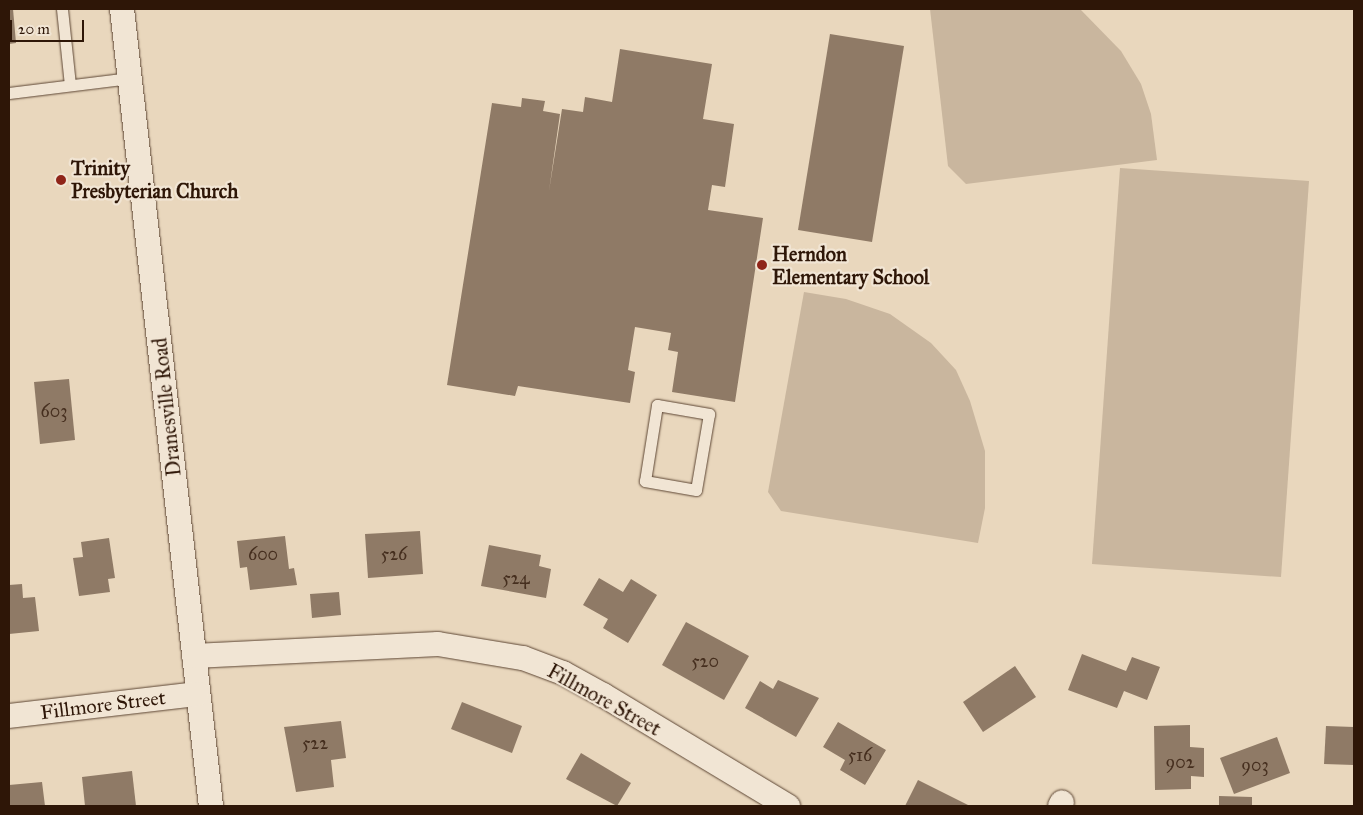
<!DOCTYPE html>
<html>
<head>
<meta charset="utf-8">
<style>
  body { margin:0 }
  #map { position:relative; width:1363px; height:815px; overflow:hidden; background:#e9d7bd; font-family:"IM FELL Great Primer",serif }
  div>[style] { position:absolute }
  [style*='--x'] { left:calc(var(--x)*1px); top:calc(var(--y)*1px); width:calc(var(--w)*1px); rotate:calc(var(--a)*1deg) }
  .green>* { inset:0; background:#c9b69e }
  .building>* { inset:0; background:#8f7a66 }
  .roads { filter:drop-shadow(0 0 1px #5d4634) drop-shadow(0 0 1px #5d4634) }
  .lane>* { height:11px; margin:-5.5px; padding:0 5.5px; transform-origin:5.5px; border-radius:5.5px; background:#f1e5d4 }
  .street>* { height:24px; margin:-12px; padding:0 12px; transform-origin:12px; border-radius:12px; background:#f1e5d4 }
  .dots>* { width:14px; height:14px; translate:-50% -50%; box-sizing:border-box; border:2px solid #f1e5d4; border-radius:50% }
  span { translate:-50% -50%; white-space:nowrap; text-align:center; line-height:1.15; -webkit-text-stroke:4.5px #f1e5d4; paint-order:stroke }
  .number-label { font-size:18px; color:#462f1f }
  .number-label span { -webkit-text-stroke-width:0 }
  .poi-label { font-size:20px; color:#2e1607; font-weight:700 }
  .left { translate:0 -50%; text-align:left }
  .street-label { font-size:20px; color:#2e1607 }
  .frame { position:absolute; inset:0; border:10px solid #2e1607; pointer-events:none }
  .scale { position:absolute; left:10px; top:20px; width:74px; height:22px; box-sizing:border-box; border:2px solid #2e1607; border-top:0; padding-left:6px; font-size:15px; line-height:18px; white-space:nowrap; color:#2e1607; -webkit-text-stroke:4px #f1e5d4; paint-order:stroke }
</style>
</head>
<body>
<div id="map">
  <div class="green">
    <div style="clip-path:polygon(930px 9px,1080px 9px,1121px 51px,1141px 84px,1151px 114px,1157px 160px,966px 184px,948px 166px)"></div>
    <div style="clip-path:polygon(1120px 168px,1309px 181px,1281px 577px,1092px 564px)"></div>
    <div style="clip-path:polygon(804px 292px,846px 299px,890px 314px,931px 343px,956px 370px,970px 401px,985px 451px,985px 508px,978px 543px,781px 511px,768px 492px)"></div>
  </div>
  <div class="building">
    <div style="clip-path:polygon(9px 9px,13px 9px,16px 43px,9px 44px)"></div>
    <div style="clip-path:polygon(830px 34px,904px 46px,872px 242px,798px 230px)"></div>
    <div style="clip-path:polygon(620px 49px,712px 64px,703px 119px,734px 124px,725px 187px,712px 185px,708px 210px,763px 218px,735px 402px,672px 392px,678px 352px,668px 350px,671px 333px,635px 327px,628px 370px,635px 372px,630px 403px,518px 386px,515px 396px,447px 385px,492px 103px,521px 107px,522px 98px,545px 101px,543px 111px,560px 114px,549px 191px,562px 109px,583px 112px,585px 97px,612px 102px)"></div>
    <div style="clip-path:polygon(69px 379px,75px 440px,40px 444px,34px 382px)"></div>
    <div style="clip-path:polygon(420px 531px,423px 574px,368px 578px,365px 534px)"></div>
    <div style="clip-path:polygon(285px 536px,289px 569px,294px 568px,297px 585px,250px 590px,247px 567px,240px 568px,237px 541px)"></div>
    <div style="clip-path:polygon(109px 538px,115px 578px,108px 579px,110px 592px,79px 596px,73px 558px,83px 557px,81px 542px)"></div>
    <div style="clip-path:polygon(489px 545px,541px 555px,539px 566px,551px 569px,546px 598px,481px 586px)"></div>
    <div style="clip-path:polygon(599px 578px,623px 592px,631px 579px,657px 595px,628px 643px,603px 628px,608px 619px,583px 605px)"></div>
    <div style="clip-path:polygon(22px 584px,23px 598px,35px 597px,39px 631px,9px 634px,9px 585px)"></div>
    <div style="clip-path:polygon(339px 592px,341px 615px,312px 618px,310px 594px)"></div>
    <div style="clip-path:polygon(686px 622px,749px 656px,724px 700px,662px 665px)"></div>
    <div style="clip-path:polygon(1082px 654px,1126px 671px,1132px 657px,1160px 667px,1147px 700px,1124px 691px,1117px 708px,1068px 690px)"></div>
    <div style="clip-path:polygon(1015px 666px,1036px 697px,983px 732px,963px 702px)"></div>
    <div style="clip-path:polygon(778px 680px,819px 698px,796px 737px,745px 708px,760px 681px,773px 689px)"></div>
    <div style="clip-path:polygon(462px 702px,522px 726px,512px 753px,451px 729px)"></div>
    <div style="clip-path:polygon(341px 721px,346px 758px,331px 760px,334px 787px,296px 792px,284px 727px)"></div>
    <div style="clip-path:polygon(838px 722px,886px 750px,865px 785px,840px 770px,845px 760px,823px 747px)"></div>
    <div style="clip-path:polygon(1190px 725px,1190px 747px,1204px 748px,1204px 777px,1191px 776px,1191px 789px,1155px 790px,1154px 726px)"></div>
    <div style="clip-path:polygon(1326px 726px,1354px 727px,1354px 765px,1324px 764px)"></div>
    <div style="clip-path:polygon(1277px 737px,1290px 773px,1234px 794px,1220px 758px)"></div>
    <div style="clip-path:polygon(581px 753px,631px 783px,617px 806px,566px 779px)"></div>
    <div style="clip-path:polygon(132px 771px,136px 806px,85px 806px,82px 777px)"></div>
    <div style="clip-path:polygon(918px 780px,970px 806px,905px 806px)"></div>
    <div style="clip-path:polygon(42px 782px,45px 806px,9px 806px,9px 785px)"></div>
    <div style="clip-path:polygon(1219px 796px,1252px 797px,1252px 806px,1219px 806px)"></div>
  </div>
  <div class="roads">
    <div class="lane">
      <div style="--x:62;--y:9;--w:76;--a:84"></div>
      <div style="--x:9;--y:93;--w:122;--a:-7.1"></div>
      <div style="--x:657;--y:405;--w:53;--a:9.8"></div>
      <div style="--x:709;--y:414;--w:77;--a:99.7"></div>
      <div style="--x:696;--y:490;--w:52;--a:-170"></div>
      <div style="--x:645;--y:481;--w:77;--a:-81"></div>
    </div>
    <div class="street">
      <div style="--x:122;--y:9;--w:802;--a:83.63"></div>
      <div style="--x:194;--y:656;--w:244;--a:-2.8"></div>
      <div style="--x:438;--y:644;--w:86;--a:9.4"></div>
      <div style="--x:523;--y:658;--w:43;--a:20.6"></div>
      <div style="--x:563;--y:673;--w:46;--a:28.8"></div>
      <div style="--x:603;--y:695;--w:216;--a:31"></div>
      <div style="--x:9;--y:716;--w:189;--a:-6.7"></div>
      <div style="--x:1060;--y:806;--w:4;--a:-63"></div>
    </div>
  </div>
  <div class="dots">
    <div style="left:61px;top:180px;background:#8f2418"></div>
    <div style="left:762px;top:265px;background:#8f2418"></div>
  </div>
  <div class="number-label">
    <span style="left:54px;top:411px">603</span>
    <span style="left:263px;top:554px">600</span>
    <span style="left:394px;top:554px">526</span>
    <span style="left:516px;top:578px">524</span>
    <span style="left:705px;top:661px">520</span>
    <span style="left:315px;top:743px">522</span>
    <span style="left:860px;top:755px">516</span>
    <span style="left:1180px;top:762px">902</span>
    <span style="left:1255px;top:765px">903</span>
  </div>
  <div class="poi-label">
    <span class="left" style="left:71px;top:180px">Trinity<br>Presbyterian Church</span>
    <span class="left" style="left:772px;top:266px">Herndon<br>Elementary School</span>
  </div>
  <div class="street-label">
    <span style="left:167px;top:407px;rotate:-96deg">Dranesville Road</span>
    <span style="left:604px;top:700px;rotate:29deg">Fillmore Street</span>
    <span style="left:103px;top:705px;rotate:-7deg">Fillmore Street</span>
  </div>
  <div class="frame"></div>
  <div class="scale">20 m</div>
</div>
</body>
</html>
